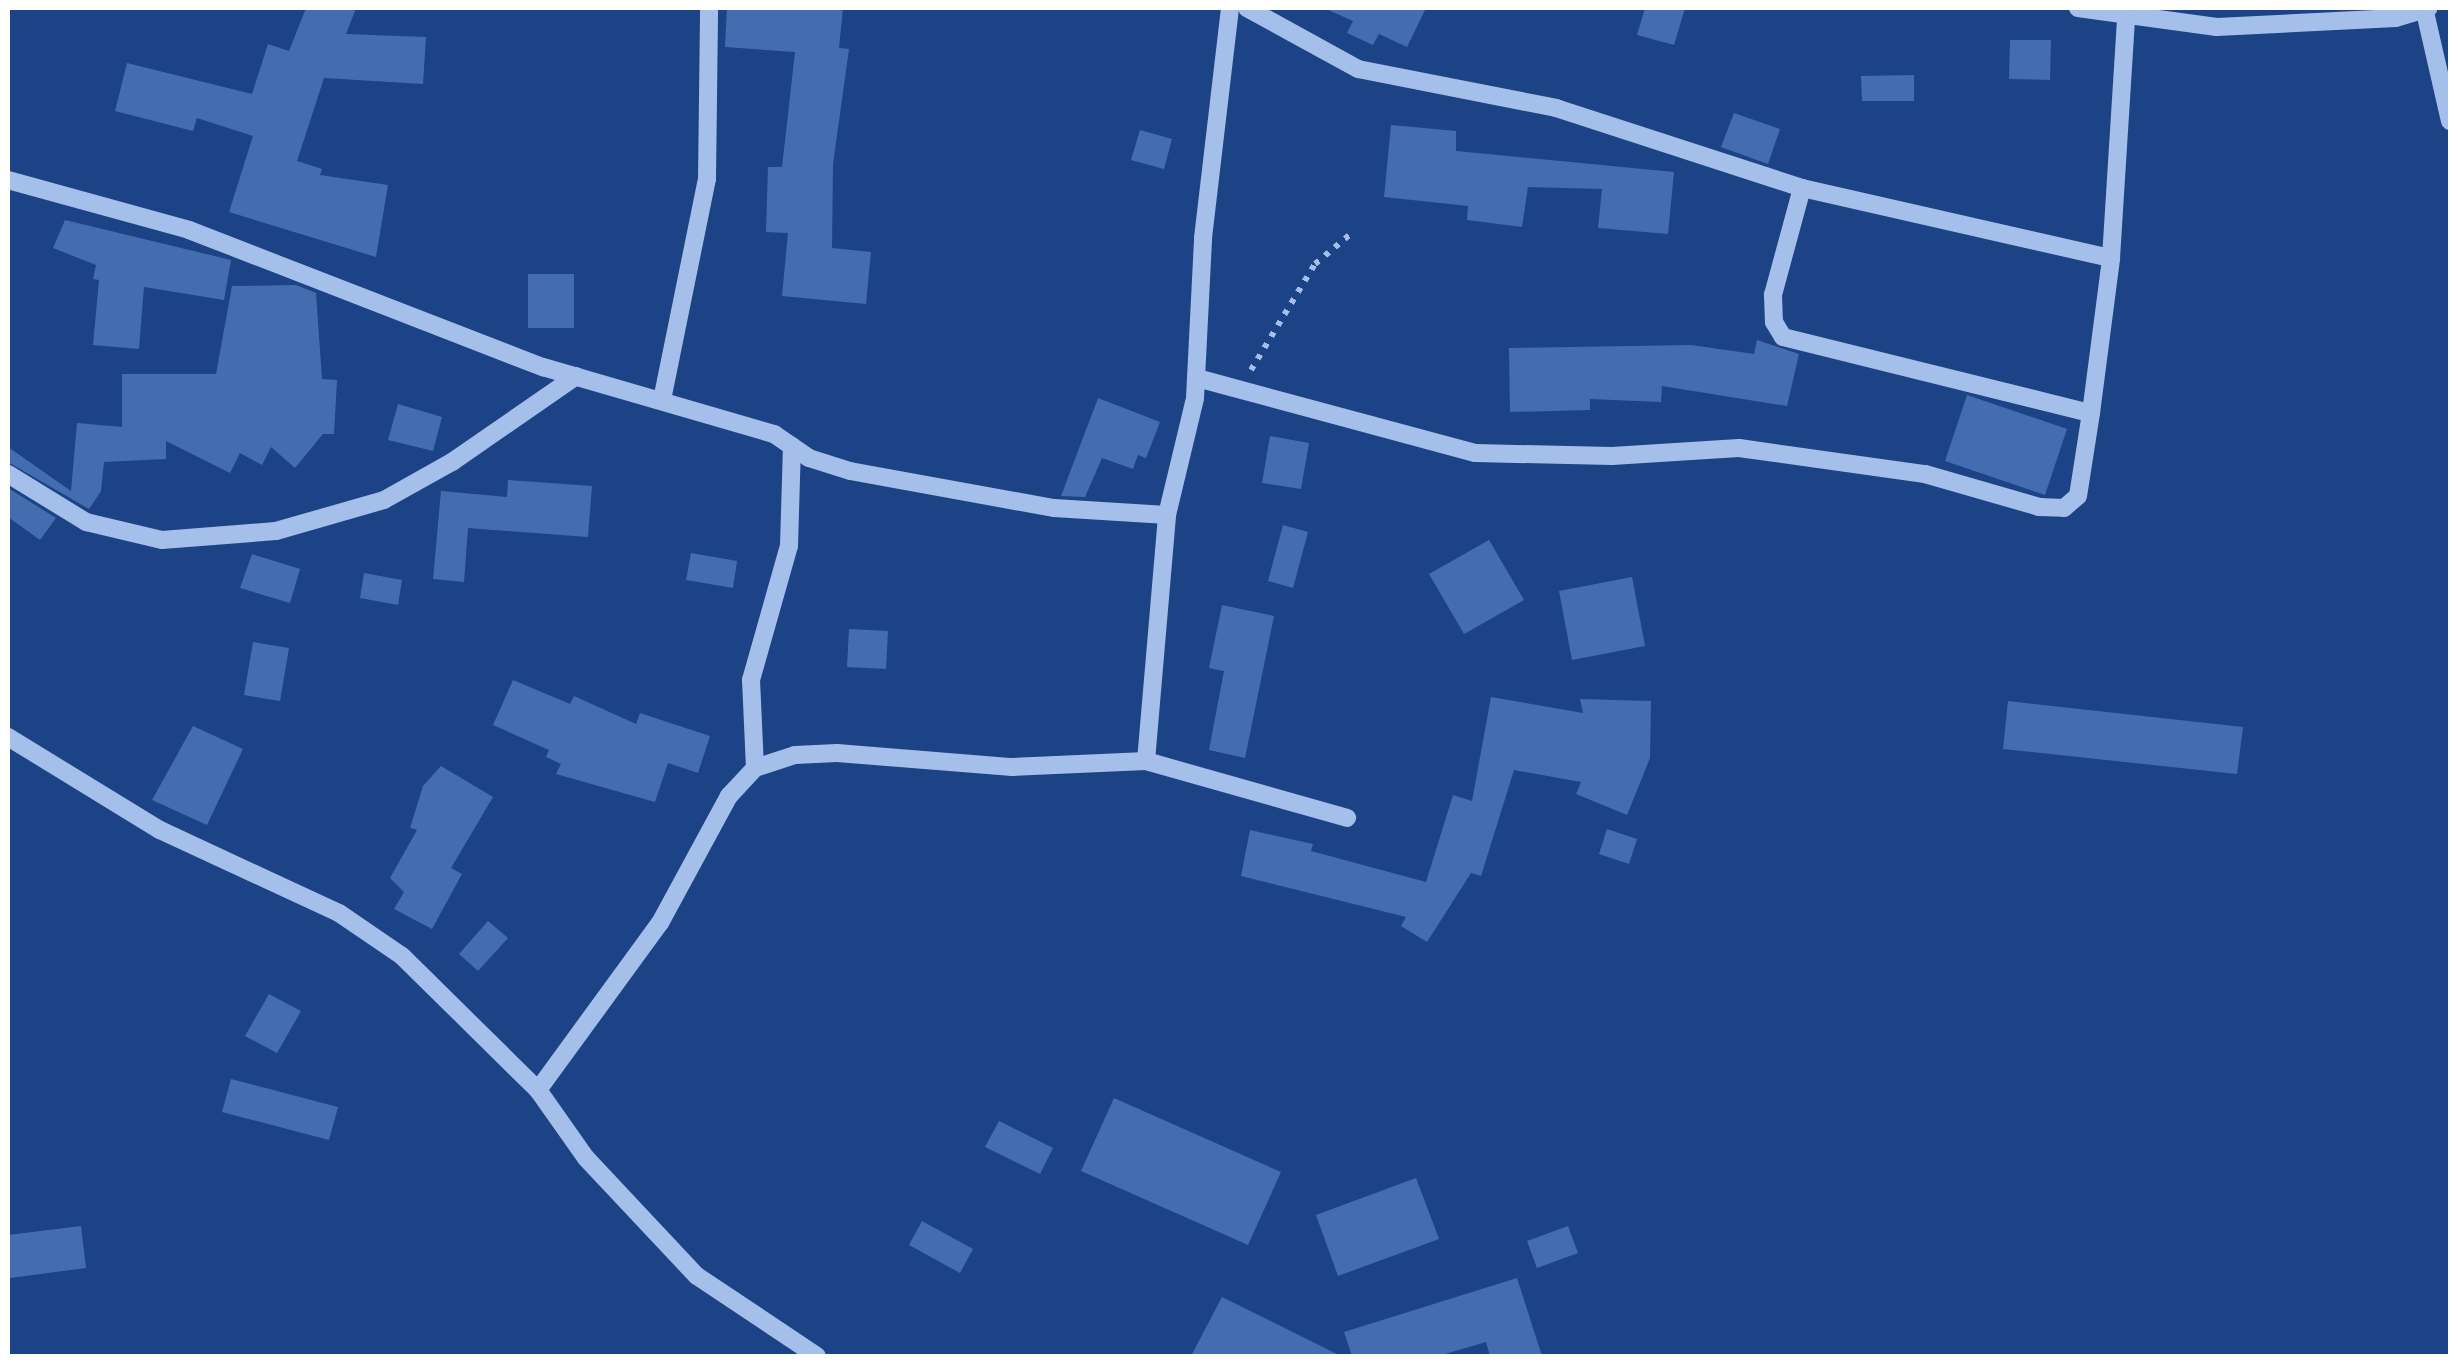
<!DOCTYPE html>
<html>
<head>
<meta charset="utf-8">
<style>
  body { margin:0 }
  #map { position:relative; width:2458px; height:1364px; overflow:hidden; background:#1c4386; font-family:Arial,sans-serif }
  div>[style] { position:absolute }
  [style*='--x'] { left:calc(var(--x)*1px); top:calc(var(--y)*1px); width:calc(var(--w)*1px); rotate:calc(var(--a)*1deg) }
  .building>* { inset:0; background:#446daf }
  .path>* { height:6px; margin-top:-3px; transform-origin:0; background:repeating-linear-gradient(90deg,#a5bfeb 0 5px,transparent 0 13px) }
  .minor>* { height:18px; margin:-9px; padding:0 9px; transform-origin:9px; border-radius:9px; background:#a5bfeb }
  span { translate:-50% -50%; white-space:nowrap; text-align:center; line-height:1.15; -webkit-text-stroke:9px #1c4386; paint-order:stroke }
  .frame { position:absolute; inset:0; border:10px solid #fff; pointer-events:none }
</style>
</head>
<body>
<div id="map">
  <div class="building">
    <div style="clip-path:polygon(306px 8px,356px 8px,346px 34px,426px 37px,423px 84px,324px 78px,297px 161px,322px 169px,320px 175px,388px 185px,376px 257px,229px 212px,253px 136px,197px 118px,193px 131px,115px 111px,127px 63px,252px 94px,268px 44px,289px 51px)"></div>
    <div style="clip-path:polygon(727px 8px,843px 8px,839px 48px,849px 49px,833px 164px,832px 248px,871px 252px,866px 304px,782px 296px,788px 233px,766px 232px,768px 167px,782px 167px,795px 52px,725px 47px)"></div>
    <div style="clip-path:polygon(1324px 8px,1426px 8px,1407px 47px,1379px 34px,1373px 45px,1347px 33px,1353px 21px)"></div>
    <div style="clip-path:polygon(1645px 8px,1685px 8px,1674px 45px,1637px 35px)"></div>
    <div style="clip-path:polygon(2010px 40px,2051px 40px,2050px 80px,2009px 79px)"></div>
    <div style="clip-path:polygon(1914px 75px,1914px 101px,1862px 101px,1861px 76px)"></div>
    <div style="clip-path:polygon(1734px 113px,1780px 129px,1768px 164px,1721px 147px)"></div>
    <div style="clip-path:polygon(1391px 125px,1456px 131px,1456px 151px,1674px 172px,1668px 234px,1598px 228px,1602px 189px,1528px 187px,1522px 227px,1467px 220px,1468px 206px,1384px 197px)"></div>
    <div style="clip-path:polygon(1140px 130px,1172px 139px,1164px 169px,1131px 160px)"></div>
    <div style="clip-path:polygon(65px 220px,231px 260px,224px 300px,144px 287px,139px 349px,93px 345px,99px 280px,93px 279px,96px 265px,53px 248px)"></div>
    <div style="clip-path:polygon(528px 274px,574px 274px,574px 328px,528px 328px)"></div>
    <div style="clip-path:polygon(296px 285px,316px 293px,322px 379px,337px 380px,334px 434px,323px 434px,295px 468px,271px 447px,262px 465px,240px 453px,230px 473px,166px 441px,166px 459px,104px 462px,101px 491px,89px 509px,8px 462px,8px 447px,71px 491px,77px 423px,122px 427px,122px 374px,216px 374px,232px 286px)"></div>
    <div style="clip-path:polygon(1757px 340px,1799px 354px,1787px 406px,1662px 386px,1661px 402px,1590px 399px,1590px 410px,1510px 412px,1509px 348px,1691px 345px,1754px 354px)"></div>
    <div style="clip-path:polygon(1967px 395px,2067px 429px,2045px 495px,1945px 461px)"></div>
    <div style="clip-path:polygon(1098px 398px,1160px 422px,1146px 458px,1138px 455px,1133px 469px,1102px 458px,1085px 497px,1061px 496px)"></div>
    <div style="clip-path:polygon(398px 404px,442px 417px,433px 451px,388px 440px)"></div>
    <div style="clip-path:polygon(1270px 436px,1309px 443px,1301px 489px,1262px 483px)"></div>
    <div style="clip-path:polygon(508px 480px,592px 486px,588px 537px,468px 528px,464px 582px,433px 579px,441px 491px,507px 497px)"></div>
    <div style="clip-path:polygon(8px 488px,56px 518px,40px 540px,8px 517px)"></div>
    <div style="clip-path:polygon(1283px 525px,1308px 532px,1293px 588px,1268px 581px)"></div>
    <div style="clip-path:polygon(1489px 540px,1524px 600px,1464px 634px,1429px 574px)"></div>
    <div style="clip-path:polygon(691px 553px,737px 561px,733px 588px,686px 580px)"></div>
    <div style="clip-path:polygon(252px 554px,300px 569px,290px 603px,240px 588px)"></div>
    <div style="clip-path:polygon(364px 573px,402px 580px,398px 605px,360px 598px)"></div>
    <div style="clip-path:polygon(1632px 577px,1645px 646px,1572px 660px,1559px 591px)"></div>
    <div style="clip-path:polygon(1222px 605px,1274px 616px,1245px 758px,1209px 750px,1224px 671px,1209px 668px)"></div>
    <div style="clip-path:polygon(849px 629px,888px 631px,886px 669px,847px 667px)"></div>
    <div style="clip-path:polygon(253px 642px,289px 648px,280px 701px,244px 695px)"></div>
    <div style="clip-path:polygon(513px 680px,570px 704px,574px 696px,636px 724px,640px 713px,710px 736px,698px 773px,668px 763px,655px 802px,556px 774px,561px 764px,546px 757px,549px 750px,493px 725px)"></div>
    <div style="clip-path:polygon(1491px 697px,1583px 713px,1580px 699px,1651px 701px,1650px 758px,1627px 815px,1576px 794px,1581px 782px,1514px 770px,1481px 876px,1471px 873px,1427px 942px,1401px 926px,1406px 917px,1241px 876px,1250px 830px,1313px 844px,1311px 851px,1426px 882px,1453px 795px,1472px 801px)"></div>
    <div style="clip-path:polygon(2008px 701px,2243px 727px,2237px 774px,2003px 749px)"></div>
    <div style="clip-path:polygon(193px 726px,243px 749px,207px 825px,152px 800px)"></div>
    <div style="clip-path:polygon(441px 766px,493px 797px,451px 868px,462px 874px,432px 929px,394px 909px,404px 892px,390px 878px,417px 830px,410px 828px,423px 786px)"></div>
    <div style="clip-path:polygon(1607px 829px,1637px 839px,1629px 864px,1599px 854px)"></div>
    <div style="clip-path:polygon(488px 921px,508px 938px,478px 971px,459px 954px)"></div>
    <div style="clip-path:polygon(269px 994px,301px 1011px,277px 1053px,245px 1036px)"></div>
    <div style="clip-path:polygon(231px 1079px,338px 1107px,329px 1140px,222px 1112px)"></div>
    <div style="clip-path:polygon(1114px 1098px,1281px 1172px,1248px 1245px,1081px 1171px)"></div>
    <div style="clip-path:polygon(999px 1121px,1053px 1148px,1040px 1174px,985px 1147px)"></div>
    <div style="clip-path:polygon(1416px 1178px,1439px 1239px,1338px 1276px,1316px 1215px)"></div>
    <div style="clip-path:polygon(922px 1221px,973px 1249px,960px 1273px,909px 1245px)"></div>
    <div style="clip-path:polygon(81px 1226px,86px 1268px,10px 1278px,8px 1235px)"></div>
    <div style="clip-path:polygon(1568px 1226px,1578px 1253px,1537px 1268px,1527px 1241px)"></div>
    <div style="clip-path:polygon(1517px 1278px,1542px 1356px,1490px 1356px,1486px 1342px,1438px 1356px,1352px 1356px,1344px 1332px)"></div>
    <div style="clip-path:polygon(1222px 1297px,1341px 1356px,1191px 1356px)"></div>
  </div>
  <div class="path">
    <div style="--x:1251;--y:370;--w:124;--a:-58.9"></div>
    <div style="--x:1315;--y:264;--w:50;--a:-40.1"></div>
  </div>
  <div class="minor">
    <div style="--x:1247;--y:8;--w:127;--a:28.8"></div>
    <div style="--x:1358;--y:69;--w:202;--a:11.1"></div>
    <div style="--x:1556;--y:108;--w:259;--a:18"></div>
    <div style="--x:1802;--y:188;--w:317;--a:12.8"></div>
    <div style="--x:2078;--y:8;--w:140;--a:7.8"></div>
    <div style="--x:2217;--y:27;--w:179;--a:-2.9"></div>
    <div style="--x:2396;--y:18;--w:34;--a:-17"></div>
    <div style="--x:2425;--y:12;--w:112;--a:77.1"></div>
    <div style="--x:8;--y:180;--w:188;--a:15.4"></div>
    <div style="--x:189;--y:230;--w:380;--a:21.2"></div>
    <div style="--x:543;--y:367;--w:241;--a:16.2"></div>
    <div style="--x:774;--y:434;--w:42;--a:34.4"></div>
    <div style="--x:809;--y:458;--w:43;--a:17.6"></div>
    <div style="--x:850;--y:471;--w:207;--a:10.3"></div>
    <div style="--x:1054;--y:508;--w:113;--a:3.5"></div>
    <div style="--x:1802;--y:188;--w:111;--a:105.2"></div>
    <div style="--x:1773;--y:295;--w:27;--a:88"></div>
    <div style="--x:1774;--y:322;--w:17;--a:59"></div>
    <div style="--x:1783;--y:337;--w:317;--a:13.9"></div>
    <div style="--x:1197;--y:378;--w:288;--a:15.1"></div>
    <div style="--x:1475;--y:453;--w:137;--a:1.3"></div>
    <div style="--x:1612;--y:456;--w:127;--a:-3.6"></div>
    <div style="--x:1739;--y:448;--w:188;--a:8"></div>
    <div style="--x:1925;--y:474;--w:119;--a:16.1"></div>
    <div style="--x:2039;--y:507;--w:25;--a:2"></div>
    <div style="--x:2064;--y:508;--w:18;--a:-41"></div>
    <div style="--x:2078;--y:496;--w:84;--a:-81.1"></div>
    <div style="--x:2091;--y:413;--w:156;--a:-82.6"></div>
    <div style="--x:2111;--y:258;--w:241;--a:-86.4"></div>
    <div style="--x:662;--y:400;--w:226;--a:-78.5"></div>
    <div style="--x:707;--y:179;--w:171;--a:-89.3"></div>
    <div style="--x:8;--y:474;--w:92;--a:31.6"></div>
    <div style="--x:86;--y:522;--w:78;--a:13.3"></div>
    <div style="--x:162;--y:540;--w:114;--a:-4.5"></div>
    <div style="--x:276;--y:531;--w:112;--a:-16"></div>
    <div style="--x:384;--y:500;--w:78;--a:-29.2"></div>
    <div style="--x:452;--y:462;--w:151;--a:-34.7"></div>
    <div style="--x:8;--y:737;--w:178;--a:31.5"></div>
    <div style="--x:160;--y:830;--w:197;--a:24.9"></div>
    <div style="--x:339;--y:913;--w:76;--a:34.3"></div>
    <div style="--x:402;--y:956;--w:191;--a:44.6"></div>
    <div style="--x:538;--y:1090;--w:83;--a:54.8"></div>
    <div style="--x:586;--y:1158;--w:162;--a:46.8"></div>
    <div style="--x:697;--y:1276;--w:144;--a:33.7"></div>
    <div style="--x:1146;--y:761;--w:247;--a:-85.1"></div>
    <div style="--x:1167;--y:515;--w:120;--a:-76.5"></div>
    <div style="--x:1195;--y:398;--w:160;--a:-87.1"></div>
    <div style="--x:1203;--y:238;--w:232;--a:-83.3"></div>
    <div style="--x:755;--y:768;--w:88;--a:-92.6"></div>
    <div style="--x:751;--y:680;--w:139;--a:-74.2"></div>
    <div style="--x:789;--y:546;--w:100;--a:-88.3"></div>
    <div style="--x:538;--y:1090;--w:207;--a:-53.9"></div>
    <div style="--x:660;--y:923;--w:145;--a:-61.5"></div>
    <div style="--x:729;--y:796;--w:38;--a:-47"></div>
    <div style="--x:755;--y:768;--w:42;--a:-18"></div>
    <div style="--x:795;--y:755;--w:42;--a:-2.7"></div>
    <div style="--x:837;--y:753;--w:176;--a:4.6"></div>
    <div style="--x:1012;--y:767;--w:134;--a:-2.6"></div>
    <div style="--x:1146;--y:761;--w:209;--a:15.8"></div>
  </div>
  <div class="frame"></div>
</div>
</body>
</html>
